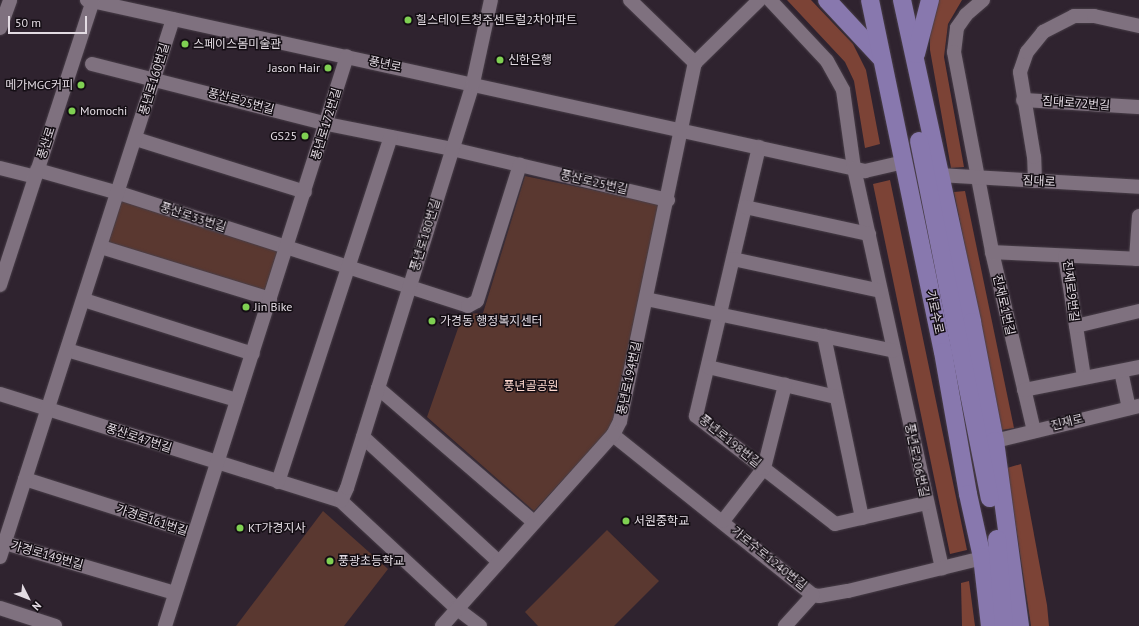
<!DOCTYPE html>
<html>
<head>
<meta charset="utf-8">
<style>
  body { margin:0 }
  #map { position:relative; width:1139px; height:626px; overflow:hidden; background:#2f232f; font-family:"PT Sans","Noto Sans KR",sans-serif }
  div>[style] { position:absolute }
  [style*='--x'] { left:calc(var(--x)*1px); top:calc(var(--y)*1px); width:calc(var(--w)*1px); rotate:calc(var(--a)*1deg) }
  .green>* { inset:0; background:#5a3830 }
  .forest>* { inset:0; background:#7c4336 }
  .roads { filter:drop-shadow(0 0 1px #483e48) drop-shadow(0 0 1px #483e48) }
  .minor>* { height:14px; margin:-7px; padding:0 7px; transform-origin:7px; border-radius:7px; background:#7f717f }
  .major>* { height:18px; margin:-9px; padding:0 9px; transform-origin:9px; border-radius:9px; background:#8878ae }
  .dots>* { width:11px; height:11px; translate:-50% -50%; box-sizing:border-box; border:2px solid #140e14; border-radius:50% }
  span { translate:-50% -50%; white-space:nowrap; text-align:center; line-height:1.15; -webkit-text-stroke:3px #140e14; paint-order:stroke }
  .poi-label { font-size:12px; color:#e3dbe3 }
  .left { translate:0 -50%; text-align:left }
  .right { translate:-100% -50%; text-align:right }
  .street-label { font-size:12px; color:#e3dbe3 }
  .park-label { font-size:12px; color:#ffd9cf }
  .north { position:absolute; left:8px; top:578px; width:40px; height:40px; -webkit-text-stroke:3px #140e14; paint-order:stroke; rotate:132deg; font-size:11px; font-weight:700; line-height:16px; text-align:center; color:#e3dbe3 }
  .north::after { content:''; display:block; margin:auto; width:14px; height:18px; background:#e3dbe3; clip-path:polygon(50% 0,100% 100%,50% 72%,0 100%) }
  .scale { position:absolute; left:8px; top:16px; width:79px; height:18px; box-sizing:border-box; border:2px solid #e3dbe3; border-top:0; padding-left:5px; font-size:12px; line-height:14px; white-space:nowrap; color:#e3dbe3; -webkit-text-stroke:3px #140e14; paint-order:stroke }
</style>
</head>
<body>
<div id="map">
  <div class="green">
    <div style="clip-path:polygon(525px 176px,660px 204px,614px 417px,608px 431px,534px 511px,427px 417px,463px 314px,483px 313px)"></div>
    <div style="clip-path:polygon(121px 199px,280px 251px,267px 292px,107px 243px)"></div>
    <div style="clip-path:polygon(323px 511px,388px 569px,344px 626px,236px 626px)"></div>
    <div style="clip-path:polygon(607px 530px,659px 581px,614px 626px,538px 626px,525px 612px)"></div>
  </div>
  <div class="forest">
    <div style="clip-path:polygon(787px 0,811px 0,853px 44px,866px 70px,880px 144px,865px 148px,854px 81px,845px 62px)"></div>
    <div style="clip-path:polygon(936px 0,962px 0,948px 24px,944px 57px,964px 167px,951px 168px,930px 50px,930px 20px)"></div>
    <div style="clip-path:polygon(890px 180px,967px 550px,950px 554px,873px 184px)"></div>
    <div style="clip-path:polygon(965px 191px,1014px 428px,1002px 430px,954px 192px)"></div>
    <div style="clip-path:polygon(1021px 464px,1047px 605px,1049px 626px,1031px 626px,1007px 468px)"></div>
    <div style="clip-path:polygon(969px 581px,975px 626px,962px 626px,961px 583px)"></div>
  </div>
  <div class="roads">
    <div class="minor">
      <div style="--x:87;--y:0;--w:797;--a:12.4"></div>
      <div style="--x:865;--y:171;--w:40;--a:-13"></div>
      <div style="--x:630;--y:0;--w:91;--a:44.1"></div>
      <div style="--x:770;--y:0;--w:83;--a:46.9"></div>
      <div style="--x:827;--y:61;--w:33;--a:61"></div>
      <div style="--x:843;--y:90;--w:79;--a:82"></div>
      <div style="--x:854;--y:168;--w:410;--a:77.6"></div>
      <div style="--x:983;--y:0;--w:23;--a:139"></div>
      <div style="--x:966;--y:15;--w:16;--a:125"></div>
      <div style="--x:957;--y:28;--w:24;--a:97"></div>
      <div style="--x:954;--y:52;--w:204;--a:79.2"></div>
      <div style="--x:992;--y:252;--w:184;--a:76.8"></div>
      <div style="--x:0;--y:28;--w:30;--a:-70"></div>
      <div style="--x:695;--y:63;--w:90;--a:-44.5"></div>
      <div style="--x:92;--y:64;--w:243;--a:14.3"></div>
      <div style="--x:327;--y:124;--w:127;--a:11.3"></div>
      <div style="--x:452;--y:149;--w:222;--a:13.3"></div>
      <div style="--x:1023;--y:100;--w:116;--a:3.5"></div>
      <div style="--x:136;--y:139;--w:177;--a:17.4"></div>
      <div style="--x:759;--y:147;--w:276;--a:103.2"></div>
      <div style="--x:696;--y:416;--w:176;--a:37.8"></div>
      <div style="--x:835;--y:524;--w:93;--a:-13"></div>
      <div style="--x:0;--y:168;--w:36;--a:14"></div>
      <div style="--x:37;--y:170;--w:85;--a:15.7"></div>
      <div style="--x:119;--y:193;--w:367;--a:17.9"></div>
      <div style="--x:468;--y:306;--w:10;--a:-29"></div>
      <div style="--x:477;--y:301;--w:143;--a:-72.5"></div>
      <div style="--x:939;--y:175;--w:200;--a:3.4"></div>
      <div style="--x:1035;--y:181;--w:24;--a:-92"></div>
      <div style="--x:1034;--y:157;--w:86;--a:-99.4"></div>
      <div style="--x:1020;--y:72;--w:21;--a:-71"></div>
      <div style="--x:1027;--y:52;--w:26;--a:-51"></div>
      <div style="--x:1043;--y:32;--w:35;--a:-27"></div>
      <div style="--x:1074;--y:16;--w:20;--a:0"></div>
      <div style="--x:1094;--y:16;--w:46;--a:12.5"></div>
      <div style="--x:745;--y:207;--w:127;--a:12.3"></div>
      <div style="--x:101;--y:247;--w:177;--a:17.1"></div>
      <div style="--x:992;--y:252;--w:147;--a:2.7"></div>
      <div style="--x:1065;--y:256;--w:123;--a:81.1"></div>
      <div style="--x:733;--y:259;--w:151;--a:12.2"></div>
      <div style="--x:1136;--y:259;--w:43;--a:-86"></div>
      <div style="--x:0;--y:285;--w:300;--a:-71.9"></div>
      <div style="--x:646;--y:299;--w:253;--a:11.8"></div>
      <div style="--x:84;--y:300;--w:177;--a:17.7"></div>
      <div style="--x:1076;--y:326;--w:65;--a:-13.4"></div>
      <div style="--x:824;--y:336;--w:186;--a:78.2"></div>
      <div style="--x:67;--y:350;--w:177;--a:16.4"></div>
      <div style="--x:708;--y:367;--w:131;--a:13.2"></div>
      <div style="--x:1121;--y:371;--w:38;--a:78"></div>
      <div style="--x:378;--y:388;--w:206;--a:40.7"></div>
      <div style="--x:1024;--y:390;--w:117;--a:-11.3"></div>
      <div style="--x:0;--y:394;--w:357;--a:17.4"></div>
      <div style="--x:341;--y:501;--w:157;--a:42.9"></div>
      <div style="--x:456;--y:608;--w:30;--a:37"></div>
      <div style="--x:613;--y:435;--w:256;--a:38.7"></div>
      <div style="--x:813;--y:595;--w:6;--a:9"></div>
      <div style="--x:819;--y:596;--w:29;--a:-10"></div>
      <div style="--x:848;--y:591;--w:147;--a:-13.8"></div>
      <div style="--x:363;--y:437;--w:183;--a:42.6"></div>
      <div style="--x:995;--y:441;--w:148;--a:-13.7"></div>
      <div style="--x:25;--y:479;--w:177;--a:17.7"></div>
      <div style="--x:278;--y:482;--w:363;--a:-71.9"></div>
      <div style="--x:341;--y:501;--w:14;--a:-65"></div>
      <div style="--x:347;--y:488;--w:424;--a:-72.7"></div>
      <div style="--x:473;--y:83;--w:85;--a:-77.8"></div>
      <div style="--x:723;--y:521;--w:67;--a:-52.3"></div>
      <div style="--x:764;--y:468;--w:86;--a:-75.8"></div>
      <div style="--x:5;--y:543;--w:177;--a:16.4"></div>
      <div style="--x:0;--y:557;--w:565;--a:-72.17"></div>
      <div style="--x:0;--y:608;--w:58;--a:18.1"></div>
      <div style="--x:165;--y:626;--w:598;--a:-72.29"></div>
      <div style="--x:442;--y:626;--w:256;--a:-48.2"></div>
      <div style="--x:613;--y:435;--w:16;--a:-63"></div>
      <div style="--x:620;--y:421;--w:366;--a:-78.2"></div>
      <div style="--x:785;--y:626;--w:42;--a:-47.9"></div>
    </div>
    <div class="major">
      <div style="--x:827;--y:0;--w:79;--a:47"></div>
      <div style="--x:870;--y:0;--w:359;--a:78.3"></div>
      <div style="--x:943;--y:352;--w:144;--a:80"></div>
      <div style="--x:968;--y:494;--w:65;--a:77.5"></div>
      <div style="--x:982;--y:557;--w:69;--a:83.4"></div>
      <div style="--x:902;--y:0;--w:330;--a:77.7"></div>
      <div style="--x:972;--y:322;--w:121;--a:79.1"></div>
      <div style="--x:995;--y:441;--w:187;--a:82.3"></div>
      <div style="--x:916;--y:54;--w:56;--a:-75.5"></div>
      <div style="--x:919;--y:141;--w:364;--a:78.8"></div>
      <div style="--x:997;--y:539;--w:87;--a:85.4"></div>
    </div>
  </div>
  <div class="dots">
    <div style="left:408px;top:20px;background:#7fd052"></div>
    <div style="left:185px;top:44px;background:#7fd052"></div>
    <div style="left:500px;top:60px;background:#7fd052"></div>
    <div style="left:328px;top:68px;background:#7fd052"></div>
    <div style="left:81px;top:85px;background:#7fd052"></div>
    <div style="left:72px;top:111px;background:#7fd052"></div>
    <div style="left:305px;top:136px;background:#7fd052"></div>
    <div style="left:246px;top:307px;background:#7fd052"></div>
    <div style="left:432px;top:321px;background:#7fd052"></div>
    <div style="left:626px;top:521px;background:#7fd052"></div>
    <div style="left:240px;top:528px;background:#7fd052"></div>
    <div style="left:330px;top:561px;background:#7fd052"></div>
  </div>
  <div class="poi-label">
    <span class="left" style="left:416px;top:20px">힐스테이트청주센트럴2차아파트</span>
    <span class="left" style="left:193px;top:44px">스페이스몸미술관</span>
    <span class="left" style="left:508px;top:60px">신한은행</span>
    <span class="right" style="left:320px;top:68px">Jason Hair</span>
    <span class="right" style="left:73px;top:85px">메가MGC커피</span>
    <span class="left" style="left:80px;top:111px">Momochi</span>
    <span class="right" style="left:297px;top:136px">GS25</span>
    <span class="left" style="left:254px;top:307px">Jin Bike</span>
    <span class="left" style="left:440px;top:321px">가경동 행정복지센터</span>
    <span class="left" style="left:634px;top:521px">서원중학교</span>
    <span class="left" style="left:248px;top:528px">KT가경지사</span>
    <span class="left" style="left:338px;top:561px">풍광초등학교</span>
  </div>
  <div class="street-label">
    <span style="left:385px;top:64px;rotate:12deg">풍년로</span>
    <span style="left:154px;top:79px;rotate:-73deg">풍년로160번길</span>
    <span style="left:241px;top:101px;rotate:15deg">풍산로25번길</span>
    <span style="left:1076px;top:103px;rotate:4deg">짐대로72번길</span>
    <span style="left:326px;top:124px;rotate:-73deg">풍년로172번길</span>
    <span style="left:46px;top:143px;rotate:-72deg">풍산로</span>
    <span style="left:1039px;top:181px;rotate:3deg">짐대로</span>
    <span style="left:594px;top:182px;rotate:13deg">풍산로25번길</span>
    <span style="left:193px;top:217px;rotate:18deg">풍산로33번길</span>
    <span style="left:425px;top:235px;rotate:-73deg">풍년로180번길</span>
    <span style="left:1071px;top:291px;rotate:83deg">진재로9번길</span>
    <span style="left:1004px;top:305px;rotate:77deg">진재로1번길</span>
    <span style="left:935px;top:312px;rotate:78deg">가로수로</span>
    <span style="left:629px;top:378px;rotate:-78deg">풍년로194번길</span>
    <span style="left:1067px;top:422px;rotate:-14deg">진재로</span>
    <span style="left:139px;top:438px;rotate:18deg">풍산로47번길</span>
    <span style="left:730px;top:441px;rotate:39deg">풍년로198번길</span>
    <span style="left:917px;top:460px;rotate:78deg">풍년로206번길</span>
    <span style="left:152px;top:520px;rotate:18deg">가경로161번길</span>
    <span style="left:47px;top:555px;rotate:16deg">가경로149번길</span>
    <span style="left:769px;top:558px;rotate:39deg">가로수로1240번길</span>
  </div>
  <div class="park-label">
    <span style="left:531px;top:386px">풍년골공원</span>
  </div>
  <div class="north">N</div>
  <div class="scale">50 m</div>
</div>
</body>
</html>
